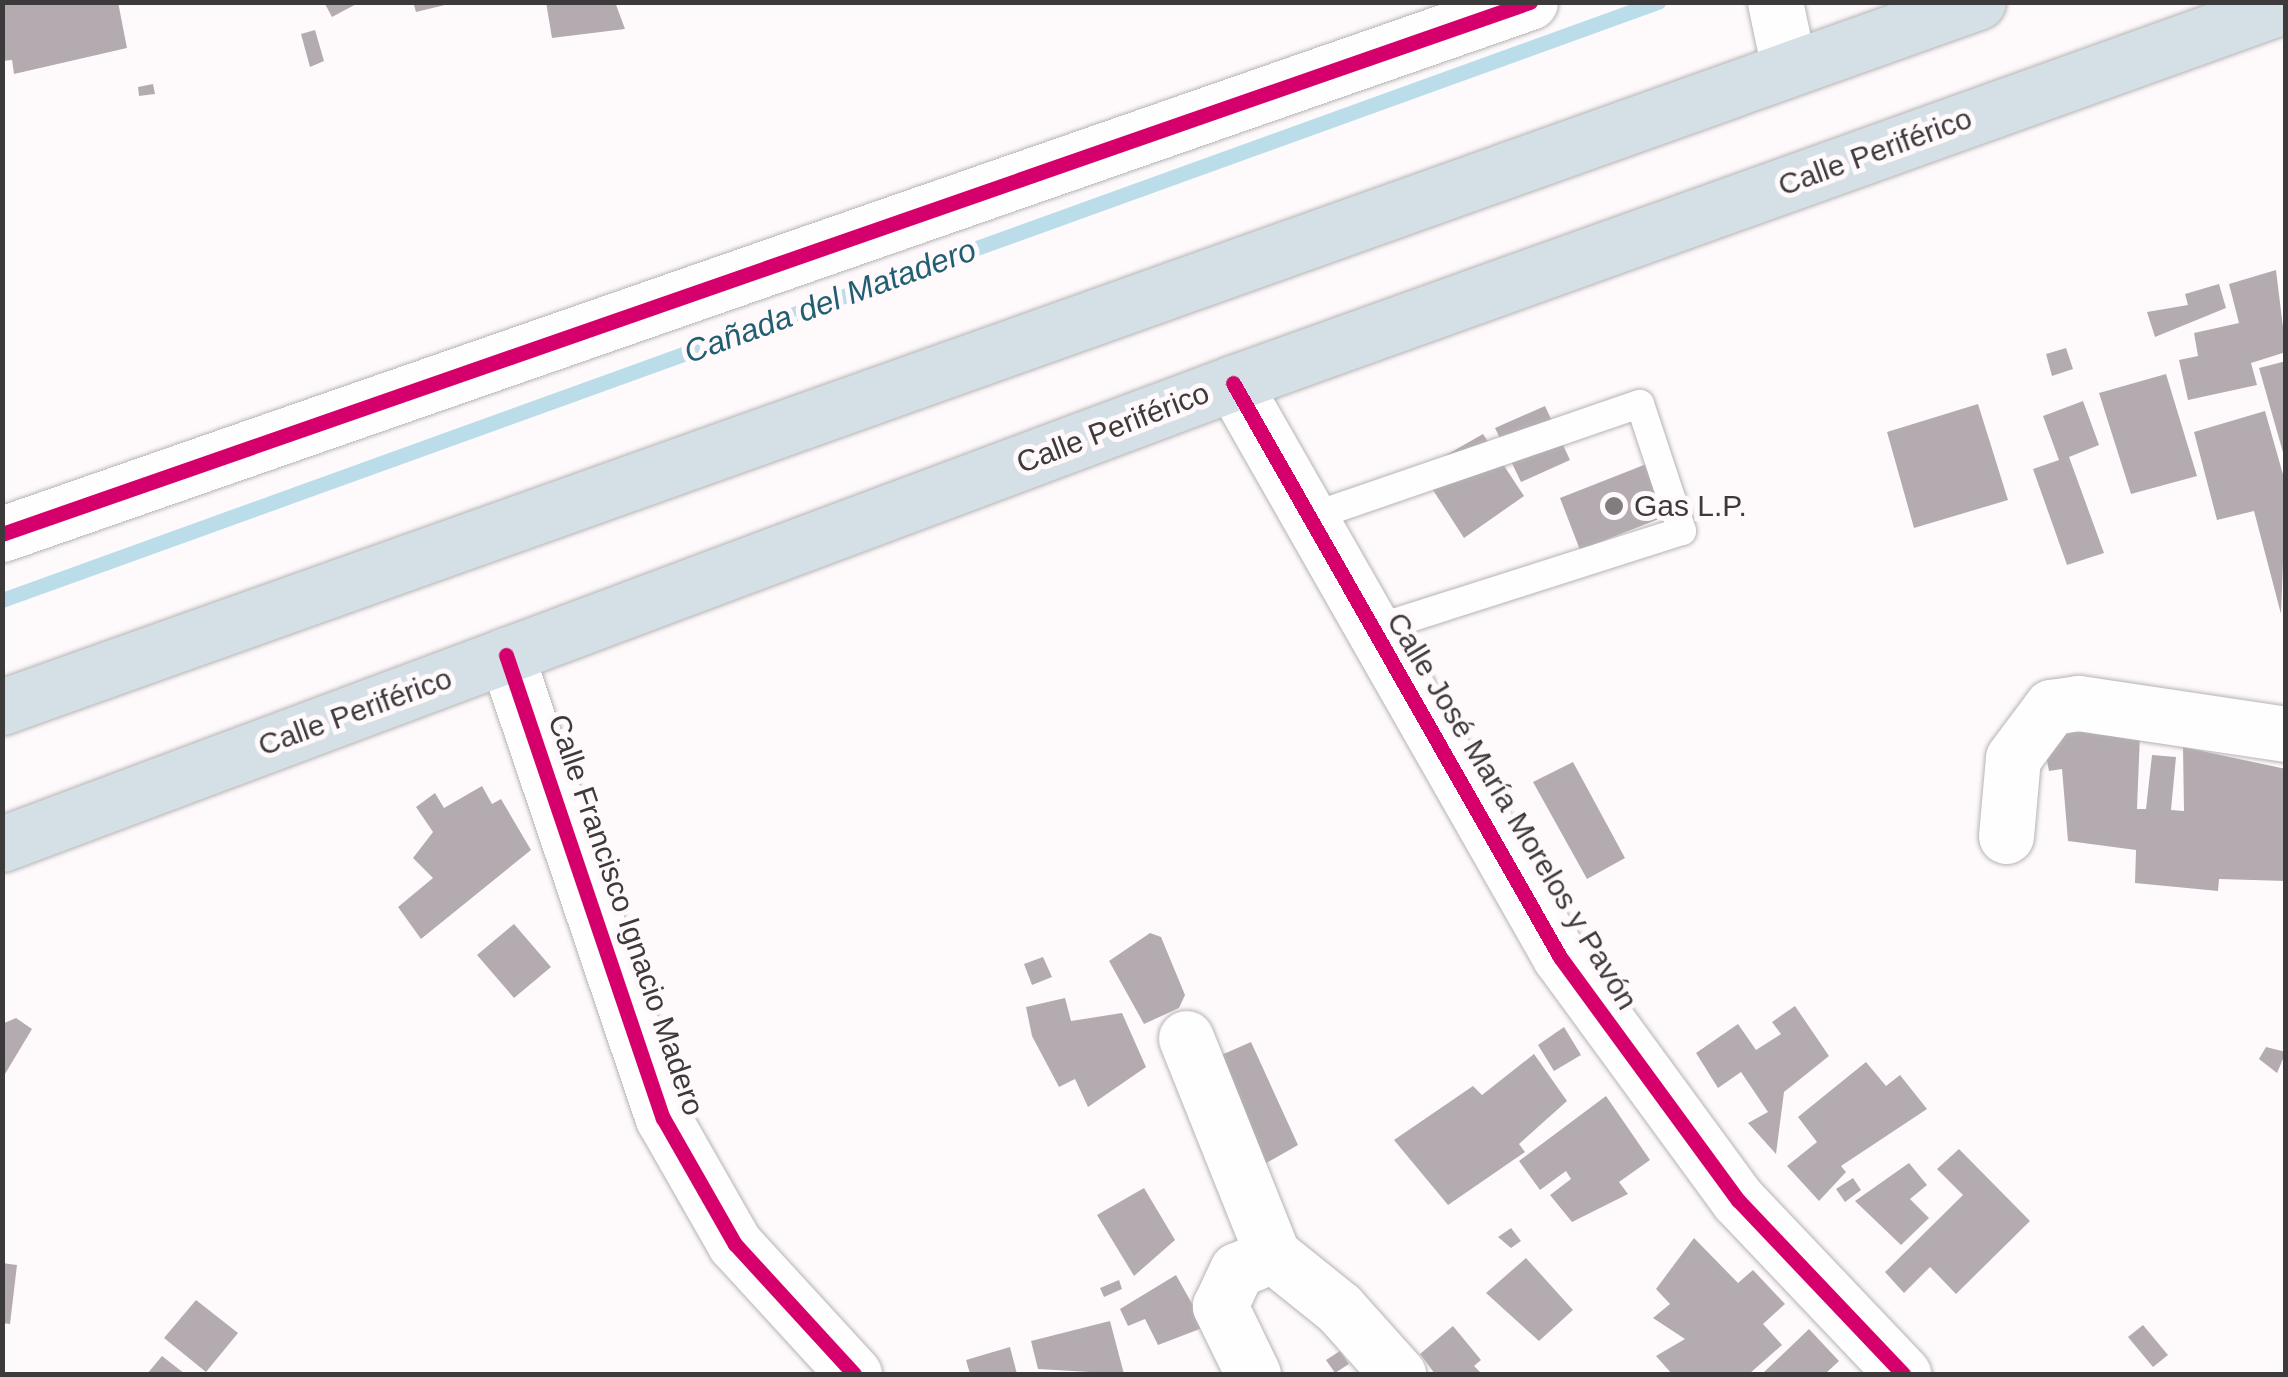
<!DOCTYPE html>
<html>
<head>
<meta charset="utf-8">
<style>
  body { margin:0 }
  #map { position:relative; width:2288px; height:1377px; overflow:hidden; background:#fefafc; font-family:Helvetica,sans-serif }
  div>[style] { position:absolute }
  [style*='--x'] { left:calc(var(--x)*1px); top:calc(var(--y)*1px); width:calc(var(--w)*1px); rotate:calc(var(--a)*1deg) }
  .stream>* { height:15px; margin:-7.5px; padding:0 7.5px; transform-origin:7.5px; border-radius:7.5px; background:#bbdde9 }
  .building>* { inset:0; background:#b4abb0 }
  .roads { filter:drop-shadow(0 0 2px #b6b3b4) drop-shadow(0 0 2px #b6b3b4) }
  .lane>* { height:28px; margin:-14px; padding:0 14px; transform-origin:14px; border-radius:14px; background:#fffeff }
  .street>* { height:55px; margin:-27.5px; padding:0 27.5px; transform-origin:27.5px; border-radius:27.5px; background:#fffeff }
  .highway>* { height:55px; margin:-27.5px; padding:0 27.5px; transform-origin:27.5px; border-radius:27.5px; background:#d4e0e5 }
  .cycleway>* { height:15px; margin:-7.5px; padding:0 7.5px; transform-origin:7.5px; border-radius:7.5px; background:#d6006c }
  .dots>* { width:28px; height:28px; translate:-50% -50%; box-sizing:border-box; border:5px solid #fff9fc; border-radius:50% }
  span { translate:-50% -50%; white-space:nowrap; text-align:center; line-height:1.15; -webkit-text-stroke:10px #fff9fc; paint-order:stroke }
  .street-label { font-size:30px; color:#3d3a3c }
  .poi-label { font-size:30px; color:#3d3a3c }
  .left { translate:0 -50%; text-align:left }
  .water-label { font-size:32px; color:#1f5f71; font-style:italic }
  .frame { position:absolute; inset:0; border:5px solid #3d3a3c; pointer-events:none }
</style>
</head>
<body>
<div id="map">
  <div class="stream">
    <div style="--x:2;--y:600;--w:1761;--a:-19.86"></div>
  </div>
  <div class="building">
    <div style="clip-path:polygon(2px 2px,118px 2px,127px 48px,14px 74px,12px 60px,2px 61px)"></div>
    <div style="clip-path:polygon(324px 2px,360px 2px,332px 17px)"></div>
    <div style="clip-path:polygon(413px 2px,449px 2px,449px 4px,416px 12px)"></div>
    <div style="clip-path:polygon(546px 2px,615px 2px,625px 29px,552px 38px)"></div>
    <div style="clip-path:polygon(315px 30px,324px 61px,310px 67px,301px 34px)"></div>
    <div style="clip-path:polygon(153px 84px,155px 94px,139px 96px,138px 87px)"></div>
    <div style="clip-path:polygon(2276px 270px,2286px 352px,2251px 363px,2257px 385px,2188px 400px,2179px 360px,2198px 356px,2194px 333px,2239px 323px,2229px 284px)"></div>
    <div style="clip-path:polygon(2219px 284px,2226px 308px,2155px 337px,2147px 312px,2188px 305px,2185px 294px)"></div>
    <div style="clip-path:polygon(2066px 348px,2073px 369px,2052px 376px,2046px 354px)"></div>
    <div style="clip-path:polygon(2286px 361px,2286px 456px,2284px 456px,2259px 368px)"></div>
    <div style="clip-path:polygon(2166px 374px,2197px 476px,2131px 494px,2099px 393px)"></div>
    <div style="clip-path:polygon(2083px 401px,2099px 445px,2069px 457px,2104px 553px,2067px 565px,2033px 469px,2059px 460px,2043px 416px)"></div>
    <div style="clip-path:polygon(1978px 404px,2008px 500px,1914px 528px,1887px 432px)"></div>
    <div style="clip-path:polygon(1545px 406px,1570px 460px,1521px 482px,1495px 428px)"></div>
    <div style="clip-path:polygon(2265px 411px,2286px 485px,2281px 614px,2254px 511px,2217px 520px,2194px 432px)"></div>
    <div style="clip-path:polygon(1483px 434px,1524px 496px,1464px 538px,1420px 470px)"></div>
    <div style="clip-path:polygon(1649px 463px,1669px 515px,1580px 550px,1560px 498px)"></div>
    <div style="clip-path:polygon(2100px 725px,2140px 734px,2137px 809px,2146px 809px,2152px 755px,2176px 757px,2171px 810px,2184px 811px,2183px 747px,2286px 769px,2286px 881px,2219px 879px,2218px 891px,2135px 883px,2136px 850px,2068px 841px,2062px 769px,2049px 771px,2045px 751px,2058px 736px)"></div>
    <div style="clip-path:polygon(1573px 762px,1625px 858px,1587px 879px,1533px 782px)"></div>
    <div style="clip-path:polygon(482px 786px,492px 804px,501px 799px,531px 850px,421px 939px,398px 907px,433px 878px,413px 858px,433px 832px,416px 807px,435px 793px,444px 808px)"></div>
    <div style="clip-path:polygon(514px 924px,551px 967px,514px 998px,477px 955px)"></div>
    <div style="clip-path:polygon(1150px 933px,1161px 937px,1185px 995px,1179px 1008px,1144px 1024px,1109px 961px)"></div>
    <div style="clip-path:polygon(1043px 957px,1052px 977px,1032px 985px,1024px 964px)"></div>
    <div style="clip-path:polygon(1065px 998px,1071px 1021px,1122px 1013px,1146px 1067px,1088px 1107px,1075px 1079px,1059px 1087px,1032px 1036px,1026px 1007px)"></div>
    <div style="clip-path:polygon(1795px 1006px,1829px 1056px,1784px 1092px,1776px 1154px,1748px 1123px,1768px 1112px,1741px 1072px,1718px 1088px,1696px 1053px,1738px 1024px,1756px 1050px,1781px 1034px,1772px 1022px)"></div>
    <div style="clip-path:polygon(16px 1018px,32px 1029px,2px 1079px,2px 1024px)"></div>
    <div style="clip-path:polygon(1564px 1027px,1581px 1055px,1554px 1071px,1538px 1045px)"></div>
    <div style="clip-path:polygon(1251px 1042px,1298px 1145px,1240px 1178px,1178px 1074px)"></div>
    <div style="clip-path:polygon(2266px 1047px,2286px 1052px,2277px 1073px,2259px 1059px)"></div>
    <div style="clip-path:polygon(1534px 1054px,1567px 1101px,1519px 1144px,1525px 1152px,1448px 1205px,1394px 1140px,1473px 1086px,1482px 1095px)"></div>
    <div style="clip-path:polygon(1866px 1062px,1886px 1086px,1900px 1075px,1927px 1109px,1841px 1166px,1846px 1172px,1819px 1201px,1787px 1166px,1817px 1142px,1798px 1117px)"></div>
    <div style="clip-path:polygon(1606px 1096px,1650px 1160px,1619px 1182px,1628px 1194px,1572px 1222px,1550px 1195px,1571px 1179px,1566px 1171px,1540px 1190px,1519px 1161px)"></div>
    <div style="clip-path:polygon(1959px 1149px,2030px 1221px,1956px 1294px,1930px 1267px,1904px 1293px,1885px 1272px,1963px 1195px,1937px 1169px)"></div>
    <div style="clip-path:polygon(1909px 1163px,1927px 1185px,1910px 1199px,1929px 1218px,1901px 1245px,1855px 1201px)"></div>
    <div style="clip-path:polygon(1853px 1178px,1861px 1190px,1845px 1202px,1836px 1189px)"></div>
    <div style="clip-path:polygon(1144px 1188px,1175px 1240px,1134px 1276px,1097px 1215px)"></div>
    <div style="clip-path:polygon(1511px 1228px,1521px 1241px,1511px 1248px,1498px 1237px)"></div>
    <div style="clip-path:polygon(1694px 1238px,1738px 1283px,1753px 1270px,1785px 1304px,1763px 1324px,1782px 1345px,1749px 1374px,1672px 1374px,1656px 1356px,1685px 1339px,1653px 1318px,1670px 1304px,1656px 1289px)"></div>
    <div style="clip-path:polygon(1526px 1258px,1573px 1310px,1539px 1341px,1486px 1293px)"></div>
    <div style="clip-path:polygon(2px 1263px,17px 1265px,10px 1324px,2px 1323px)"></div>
    <div style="clip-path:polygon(1176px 1275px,1205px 1327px,1158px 1345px,1145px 1319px,1128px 1326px,1120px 1309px)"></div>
    <div style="clip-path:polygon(1119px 1280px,1122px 1289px,1104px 1297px,1100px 1288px)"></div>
    <div style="clip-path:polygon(196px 1300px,238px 1333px,206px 1372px,164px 1338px)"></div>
    <div style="clip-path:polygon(1110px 1321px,1124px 1374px,1038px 1369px,1031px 1341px)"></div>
    <div style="clip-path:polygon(2143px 1325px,2168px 1355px,2153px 1367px,2128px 1337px)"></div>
    <div style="clip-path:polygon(1453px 1326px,1481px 1360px,1474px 1366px,1482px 1374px,1435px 1374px,1420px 1354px)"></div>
    <div style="clip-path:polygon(1809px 1329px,1839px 1361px,1825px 1374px,1762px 1374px)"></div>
    <div style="clip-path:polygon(1010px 1347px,1017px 1374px,970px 1374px,966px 1360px)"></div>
    <div style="clip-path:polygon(1340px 1351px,1349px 1364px,1335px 1373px,1326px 1360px)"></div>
    <div style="clip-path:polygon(162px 1356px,185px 1374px,147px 1374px)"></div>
  </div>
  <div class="roads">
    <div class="lane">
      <div style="--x:1308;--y:518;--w:351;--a:-19"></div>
      <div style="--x:1640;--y:404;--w:134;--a:71.7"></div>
      <div style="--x:1682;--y:531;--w:326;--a:162.3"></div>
    </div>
    <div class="street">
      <div style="--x:1775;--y:2;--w:67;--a:78"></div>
      <div style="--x:1233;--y:383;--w:661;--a:60.33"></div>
      <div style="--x:1560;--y:957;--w:301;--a:53.8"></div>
      <div style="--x:1738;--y:1200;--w:240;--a:46.5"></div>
      <div style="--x:2;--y:534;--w:1618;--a:-19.2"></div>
      <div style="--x:506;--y:655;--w:489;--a:71.3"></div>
      <div style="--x:663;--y:1118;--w:145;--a:60.3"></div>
      <div style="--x:735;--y:1244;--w:176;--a:47.5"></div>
      <div style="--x:2006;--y:836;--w:78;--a:-84.9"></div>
      <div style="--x:2013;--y:758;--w:64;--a:-53.3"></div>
      <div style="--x:2051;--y:707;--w:28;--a:-8"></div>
      <div style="--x:2079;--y:703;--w:209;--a:8.5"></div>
      <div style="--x:1186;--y:1038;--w:234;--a:68.2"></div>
      <div style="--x:1273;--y:1255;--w:85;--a:38.8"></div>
      <div style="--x:1339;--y:1308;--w:89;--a:48.2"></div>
      <div style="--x:1253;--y:1374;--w:76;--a:-115.9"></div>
      <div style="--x:1220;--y:1306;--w:40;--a:-65"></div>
      <div style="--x:1237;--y:1270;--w:39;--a:-23"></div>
    </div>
    <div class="highway">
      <div style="--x:2;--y:707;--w:2098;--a:-19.64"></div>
      <div style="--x:2;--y:844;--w:1314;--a:-20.53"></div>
      <div style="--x:1233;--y:383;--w:1119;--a:-19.75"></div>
    </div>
  </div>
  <div class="cycleway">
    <div style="--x:1233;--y:383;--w:661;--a:60.33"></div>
    <div style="--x:1560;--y:957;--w:301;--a:53.8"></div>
    <div style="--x:1738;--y:1200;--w:240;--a:46.5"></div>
    <div style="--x:2;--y:534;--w:1618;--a:-19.2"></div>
    <div style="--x:506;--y:655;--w:489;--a:71.3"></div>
    <div style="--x:663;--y:1118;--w:145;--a:60.3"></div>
    <div style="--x:735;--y:1244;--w:176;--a:47.5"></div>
  </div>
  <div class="dots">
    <div style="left:1614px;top:506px;background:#817d7f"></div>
  </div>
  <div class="street-label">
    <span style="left:1875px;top:152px;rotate:-20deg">Calle Periférico</span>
    <span style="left:1113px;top:428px;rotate:-21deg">Calle Periférico</span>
    <span style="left:355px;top:712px;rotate:-20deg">Calle Periférico</span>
    <span style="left:1512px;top:811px;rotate:59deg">Calle José María Morelos y Pavón</span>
    <span style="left:626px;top:915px;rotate:71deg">Calle Francisco Ignacio Madero</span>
  </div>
  <div class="poi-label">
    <span class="left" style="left:1634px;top:506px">Gas L.P.</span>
  </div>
  <div class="water-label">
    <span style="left:830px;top:301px;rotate:-20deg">Cañada del Matadero</span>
  </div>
  <div class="frame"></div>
</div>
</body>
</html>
